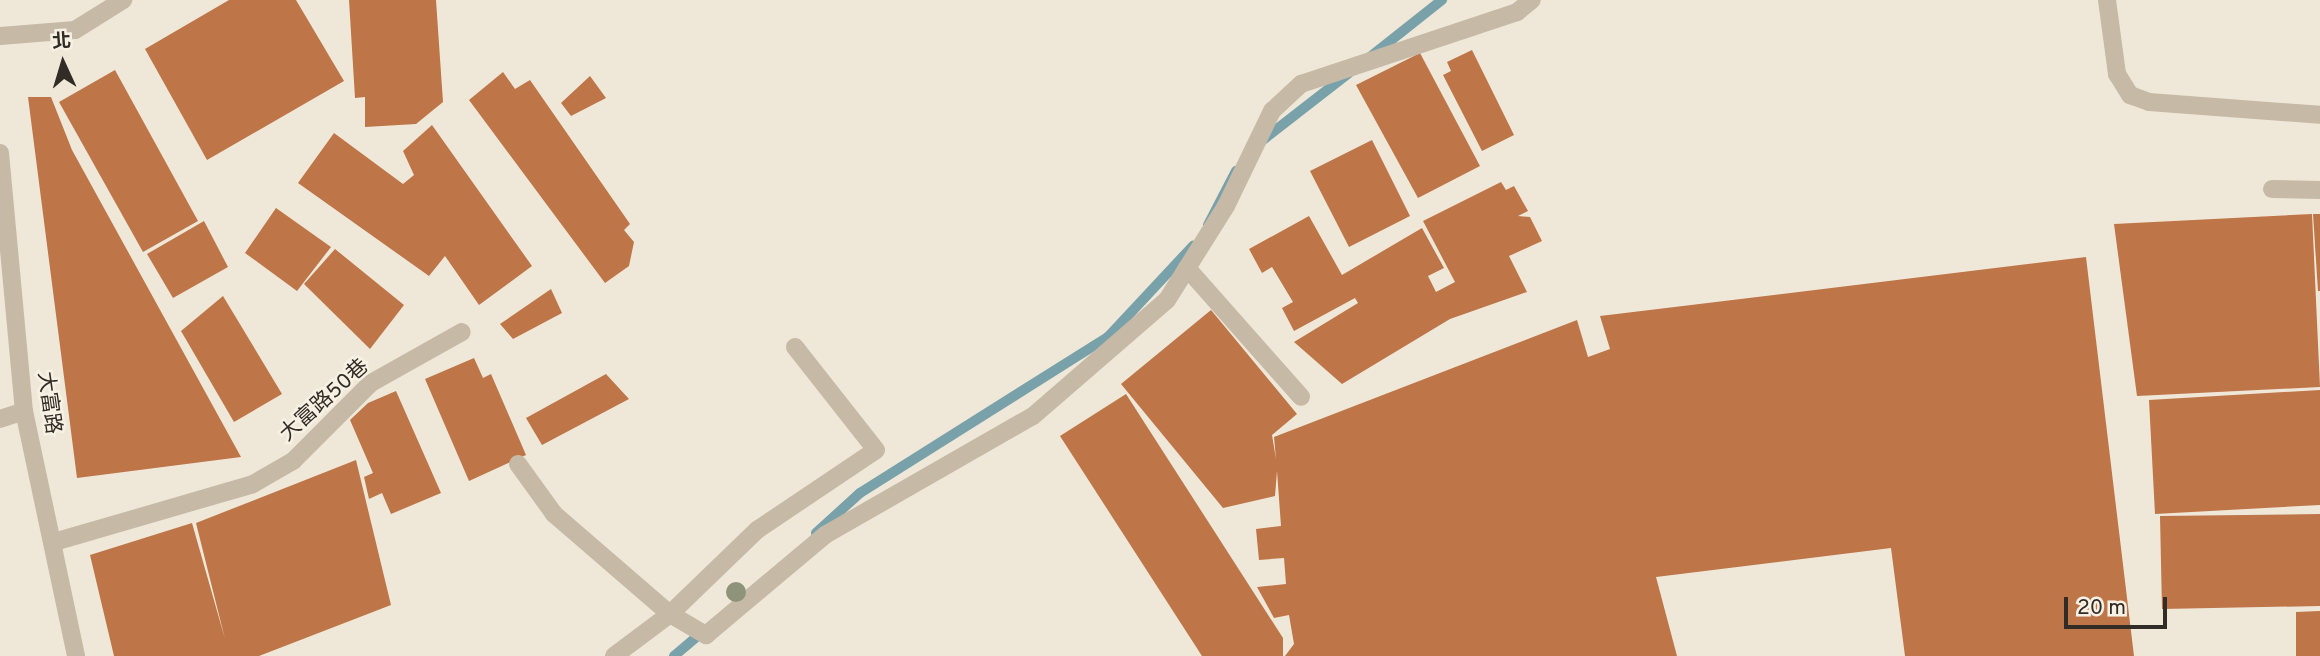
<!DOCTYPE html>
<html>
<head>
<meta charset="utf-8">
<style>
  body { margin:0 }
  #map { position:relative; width:2320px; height:656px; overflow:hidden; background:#efe8d8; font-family:Overpass,"Noto Sans TC",sans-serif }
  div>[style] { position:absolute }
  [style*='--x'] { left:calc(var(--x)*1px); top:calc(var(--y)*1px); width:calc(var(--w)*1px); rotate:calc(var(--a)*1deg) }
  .stream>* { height:10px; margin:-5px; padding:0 5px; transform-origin:5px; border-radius:5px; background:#79a1aa }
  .building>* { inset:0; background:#be7548 }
  .minor>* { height:18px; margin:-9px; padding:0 9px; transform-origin:9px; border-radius:9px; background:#c6b9a5 }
  .trees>* { width:20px; height:20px; margin:-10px; border-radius:50%; background:#8d9479 }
  span { translate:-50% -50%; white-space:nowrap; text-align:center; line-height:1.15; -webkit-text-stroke:5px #f7f1e4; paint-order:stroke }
  .street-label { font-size:21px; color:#322c26 }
  .north { position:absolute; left:28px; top:28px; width:70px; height:70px; -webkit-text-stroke:5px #f7f1e4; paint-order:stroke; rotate:356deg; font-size:19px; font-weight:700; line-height:28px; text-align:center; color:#322c26 }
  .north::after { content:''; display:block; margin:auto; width:24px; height:32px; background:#322c26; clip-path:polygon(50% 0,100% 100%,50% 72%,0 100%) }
  .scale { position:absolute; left:2064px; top:597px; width:103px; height:32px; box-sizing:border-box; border:4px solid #322c26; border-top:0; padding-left:9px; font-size:21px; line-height:24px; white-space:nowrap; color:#322c26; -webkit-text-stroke:5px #f7f1e4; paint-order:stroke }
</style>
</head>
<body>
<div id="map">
  <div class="stream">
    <div style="--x:1370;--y:57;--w:92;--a:-38.4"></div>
    <div style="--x:1259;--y:143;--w:114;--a:-37.9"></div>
    <div style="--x:1208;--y:225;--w:61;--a:-62.6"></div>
    <div style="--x:816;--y:533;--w:59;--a:-42.3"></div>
    <div style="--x:860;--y:493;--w:293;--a:-32.2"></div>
    <div style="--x:1108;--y:337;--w:125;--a:-47"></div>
    <div style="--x:674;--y:656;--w:42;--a:-40.2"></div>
  </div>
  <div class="building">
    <div style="clip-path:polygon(229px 0,296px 0,344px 81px,207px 160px,145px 49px)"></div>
    <div style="clip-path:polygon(349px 0,436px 0,443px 102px,416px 124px,365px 127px,365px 97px,355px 98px)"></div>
    <div style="clip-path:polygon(1472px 50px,1514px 135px,1482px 151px,1443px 75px,1451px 71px,1447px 62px)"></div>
    <div style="clip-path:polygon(1420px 53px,1480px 166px,1418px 198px,1356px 85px)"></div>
    <div style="clip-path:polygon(115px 70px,198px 221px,143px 252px,59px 102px)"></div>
    <div style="clip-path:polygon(503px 72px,515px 89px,530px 80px,630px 224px,624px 230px,634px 242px,629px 266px,605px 283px,469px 100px)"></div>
    <div style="clip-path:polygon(590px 76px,606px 98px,571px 116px,561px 103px)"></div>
    <div style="clip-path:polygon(28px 97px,51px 97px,72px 150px,241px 457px,77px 478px)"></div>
    <div style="clip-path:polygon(432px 125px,532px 266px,479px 305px,445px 256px,429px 276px,298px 183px,334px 133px,403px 184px,414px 175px,403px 151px)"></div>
    <div style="clip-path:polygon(1372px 140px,1410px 216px,1349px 247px,1310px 171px)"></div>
    <div style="clip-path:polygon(1501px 182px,1506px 190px,1514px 186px,1528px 211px,1518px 216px,1530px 217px,1542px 241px,1509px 256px,1527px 292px,1450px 319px,1342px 384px,1294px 342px,1358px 303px,1355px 298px,1294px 331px,1282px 308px,1293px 302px,1272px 267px,1262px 273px,1249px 249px,1309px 216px,1342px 275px,1422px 228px,1444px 268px,1428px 276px,1436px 292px,1455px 282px,1423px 221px)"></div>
    <div style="clip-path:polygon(276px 208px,331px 247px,297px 291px,245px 253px)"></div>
    <div style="clip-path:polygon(2312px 214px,2320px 387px,2137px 396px,2114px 224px)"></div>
    <div style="clip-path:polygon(2313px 214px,2320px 214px,2320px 291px,2318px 291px)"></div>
    <div style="clip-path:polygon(204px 221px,228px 267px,173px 298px,147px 254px)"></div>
    <div style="clip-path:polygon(335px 249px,404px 305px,370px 349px,304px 284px)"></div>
    <div style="clip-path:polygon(2086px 257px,2134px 656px,1905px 656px,1891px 548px,1656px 577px,1677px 656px,1285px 656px,1294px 644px,1289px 615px,1274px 618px,1257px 587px,1286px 584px,1284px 558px,1259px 560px,1256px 529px,1281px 526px,1277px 471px,1275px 496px,1223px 508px,1121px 384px,1211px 310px,1297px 414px,1272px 435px,1276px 459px,1274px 437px,1577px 320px,1588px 357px,1610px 349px,1600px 316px)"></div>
    <div style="clip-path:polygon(551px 289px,562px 313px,513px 339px,500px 324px)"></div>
    <div style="clip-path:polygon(223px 296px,282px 394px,234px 422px,181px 331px)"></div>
    <div style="clip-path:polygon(474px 358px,483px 378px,491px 374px,526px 455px,469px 481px,425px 379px)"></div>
    <div style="clip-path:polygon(606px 374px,629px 399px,542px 445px,526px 418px)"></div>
    <div style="clip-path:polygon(2320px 390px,2320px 505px,2155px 514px,2149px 400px)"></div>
    <div style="clip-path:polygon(396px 391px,441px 493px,391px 514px,382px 493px,369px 499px,364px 477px,373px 473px,350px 420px,368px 403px)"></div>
    <div style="clip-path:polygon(1126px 394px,1283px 638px,1283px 656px,1202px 656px,1060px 436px)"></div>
    <div style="clip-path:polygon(356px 460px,391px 605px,259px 656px,114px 656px,90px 555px,192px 523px,225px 639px,196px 523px)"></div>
    <div style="clip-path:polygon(2320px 514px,2320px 606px,2162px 609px,2160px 516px)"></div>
    <div style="clip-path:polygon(2320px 611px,2320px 656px,2296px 656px,2296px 612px)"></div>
  </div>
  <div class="minor">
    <div style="--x:2107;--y:0;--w:75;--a:82.3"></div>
    <div style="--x:2117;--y:74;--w:25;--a:58"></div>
    <div style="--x:2130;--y:95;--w:20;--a:20"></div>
    <div style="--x:2149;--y:102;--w:171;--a:4.3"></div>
    <div style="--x:0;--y:36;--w:75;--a:-4.6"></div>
    <div style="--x:75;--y:30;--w:57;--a:-32"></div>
    <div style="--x:0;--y:153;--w:259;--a:84.7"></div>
    <div style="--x:24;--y:411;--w:250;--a:78"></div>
    <div style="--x:2272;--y:189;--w:48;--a:1.2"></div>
    <div style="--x:1187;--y:268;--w:172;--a:48.5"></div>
    <div style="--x:0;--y:419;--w:25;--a:-18"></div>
    <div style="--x:518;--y:464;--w:62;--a:54.2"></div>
    <div style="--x:554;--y:514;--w:153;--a:40.8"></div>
    <div style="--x:670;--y:614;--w:121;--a:-44"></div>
    <div style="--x:757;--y:530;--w:143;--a:-33.9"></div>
    <div style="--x:876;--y:450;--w:131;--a:-128.2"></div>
    <div style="--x:54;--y:542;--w:207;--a:-16.2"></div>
    <div style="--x:253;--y:484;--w:46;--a:-29.9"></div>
    <div style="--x:293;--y:461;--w:110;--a:-45"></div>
    <div style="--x:371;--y:383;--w:104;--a:-29.3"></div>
    <div style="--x:614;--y:656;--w:70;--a:-36.9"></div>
    <div style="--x:670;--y:614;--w:42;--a:30.3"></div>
    <div style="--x:706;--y:635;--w:155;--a:-40"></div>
    <div style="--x:825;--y:535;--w:240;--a:-29.8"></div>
    <div style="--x:1033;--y:416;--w:177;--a:-40.9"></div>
    <div style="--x:1167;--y:300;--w:111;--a:-57.9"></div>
    <div style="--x:1226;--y:206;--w:106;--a:-64.2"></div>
    <div style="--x:1272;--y:111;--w:40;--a:-43"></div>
    <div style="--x:1301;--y:84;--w:228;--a:-18.4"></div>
    <div style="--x:1517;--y:12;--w:19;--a:-39"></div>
  </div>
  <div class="trees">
    <div style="left:736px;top:592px"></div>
  </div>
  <div class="street-label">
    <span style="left:325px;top:401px;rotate:-42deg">大富路50巷</span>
    <span style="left:48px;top:403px;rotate:82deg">大富路</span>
  </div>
  <div class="north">北</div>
  <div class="scale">20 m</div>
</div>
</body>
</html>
